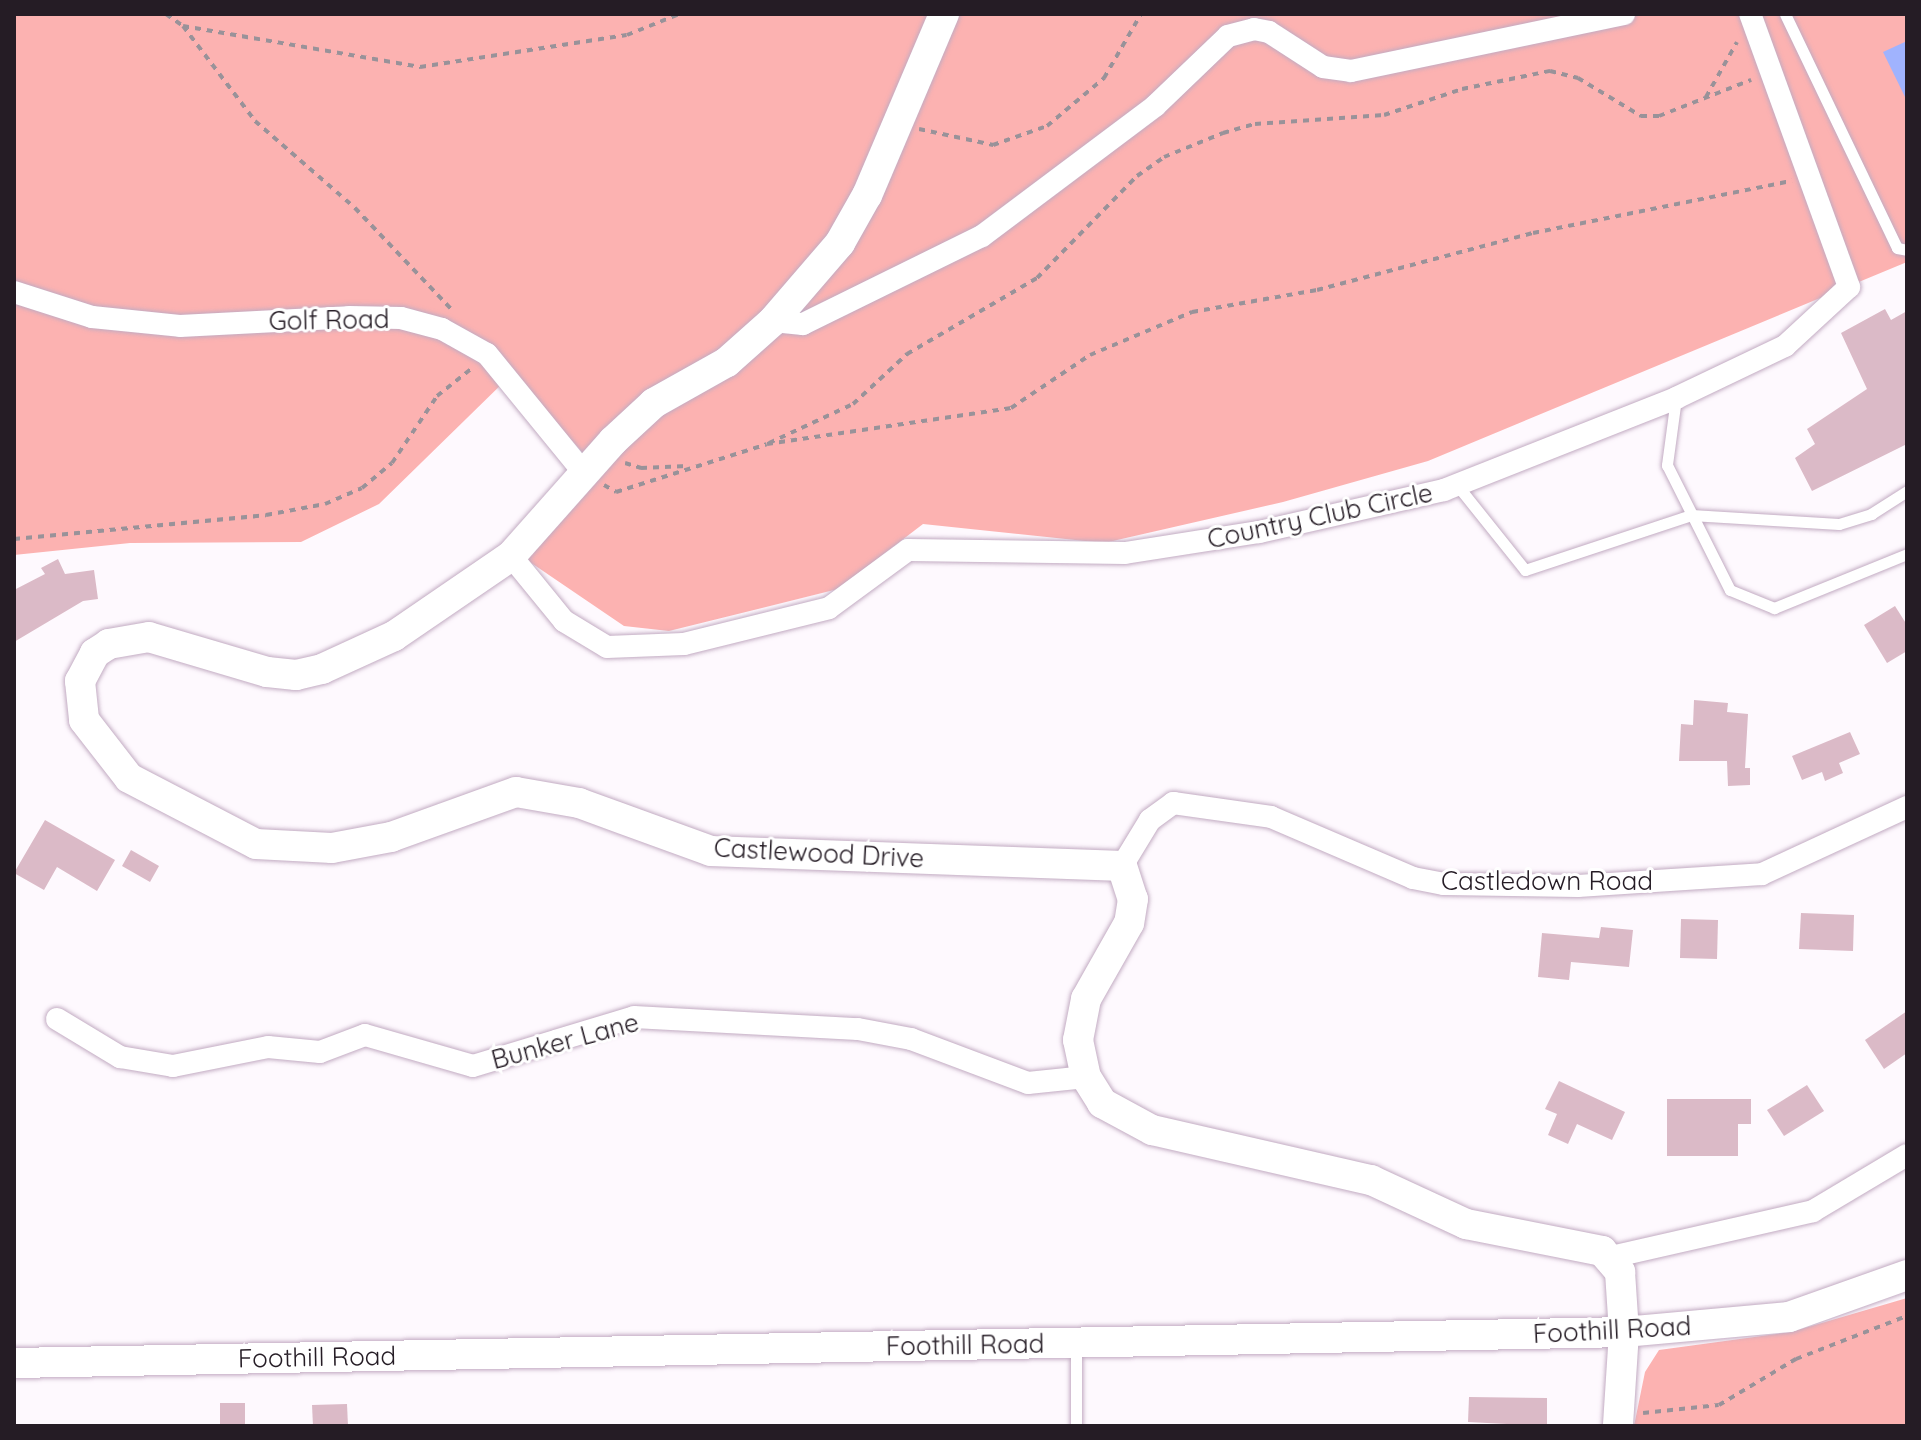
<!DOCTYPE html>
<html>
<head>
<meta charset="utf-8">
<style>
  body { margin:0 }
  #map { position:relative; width:1921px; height:1440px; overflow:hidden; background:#fef9fe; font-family:Quicksand,sans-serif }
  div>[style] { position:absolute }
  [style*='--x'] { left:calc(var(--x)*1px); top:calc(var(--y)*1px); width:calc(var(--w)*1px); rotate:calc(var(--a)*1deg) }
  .green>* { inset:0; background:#fcb2b1 }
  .water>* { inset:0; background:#a0b3fe }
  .building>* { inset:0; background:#dbbac7 }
  .path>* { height:4px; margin-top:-2px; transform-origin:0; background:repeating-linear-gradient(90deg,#999299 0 6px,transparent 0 12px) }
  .roads { filter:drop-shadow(0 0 2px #c2abc2) drop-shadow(0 0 2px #c2abc2) }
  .lane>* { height:11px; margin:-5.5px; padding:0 5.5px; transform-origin:5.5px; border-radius:5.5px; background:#fff }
  .street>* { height:22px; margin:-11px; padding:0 11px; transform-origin:11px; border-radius:11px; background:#fff }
  .secondary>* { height:30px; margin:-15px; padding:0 15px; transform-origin:15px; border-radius:15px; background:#fff }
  span { translate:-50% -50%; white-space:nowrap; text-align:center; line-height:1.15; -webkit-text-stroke:6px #fff; paint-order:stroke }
  .street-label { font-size:26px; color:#251c25 }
  .frame { position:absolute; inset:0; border:16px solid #251c25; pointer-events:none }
</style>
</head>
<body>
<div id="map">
  <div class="green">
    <div style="clip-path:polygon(14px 14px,1907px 14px,1907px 262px,1428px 461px,1283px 502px,1104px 543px,923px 524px,838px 589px,669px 631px,624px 626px,521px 556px,601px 473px,512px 374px,379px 504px,301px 542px,130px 543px,14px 555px)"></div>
    <div style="clip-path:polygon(1907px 1298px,1907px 1426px,1634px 1426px,1645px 1372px,1659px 1350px,1791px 1332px)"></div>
  </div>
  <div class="water">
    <div style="clip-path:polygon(1907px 41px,1907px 101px,1883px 52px)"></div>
  </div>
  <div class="building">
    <div style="clip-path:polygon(1885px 309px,1891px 320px,1907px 311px,1907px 444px,1812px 491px,1795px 458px,1815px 444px,1807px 429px,1867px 389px,1841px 333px)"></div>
    <div style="clip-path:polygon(58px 559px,65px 574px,94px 570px,98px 599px,83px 601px,14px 642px,14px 590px,45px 574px,41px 568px)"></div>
    <div style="clip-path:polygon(1895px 606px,1907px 625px,1907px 651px,1887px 663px,1864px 625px)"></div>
    <div style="clip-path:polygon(1694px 700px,1728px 703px,1727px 712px,1748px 714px,1745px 768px,1750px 768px,1750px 785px,1728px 786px,1727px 761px,1679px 761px,1681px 724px,1693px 725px)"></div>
    <div style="clip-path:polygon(1850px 732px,1860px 754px,1839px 763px,1843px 773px,1825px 781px,1822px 772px,1802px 780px,1792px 756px)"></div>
    <div style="clip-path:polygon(45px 820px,115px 860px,97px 891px,57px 867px,44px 890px,14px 873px)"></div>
    <div style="clip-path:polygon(131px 850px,159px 866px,150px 882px,122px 866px)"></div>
    <div style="clip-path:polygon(1801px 913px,1854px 915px,1853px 951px,1799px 949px)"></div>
    <div style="clip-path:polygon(1681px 919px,1718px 920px,1717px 959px,1680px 958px)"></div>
    <div style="clip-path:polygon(1601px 927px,1633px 930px,1629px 967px,1571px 962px,1569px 980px,1538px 977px,1542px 933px,1599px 938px)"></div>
    <div style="clip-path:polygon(1907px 1011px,1907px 1053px,1884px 1069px,1865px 1040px)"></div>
    <div style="clip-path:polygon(1559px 1081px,1625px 1112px,1612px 1140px,1577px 1124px,1568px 1144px,1548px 1135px,1557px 1114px,1545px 1109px)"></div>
    <div style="clip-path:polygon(1807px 1085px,1824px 1111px,1784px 1136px,1767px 1110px)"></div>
    <div style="clip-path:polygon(1667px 1099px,1751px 1099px,1751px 1124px,1738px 1124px,1738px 1156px,1667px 1156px)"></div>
    <div style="clip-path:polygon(1469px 1397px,1547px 1398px,1547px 1426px,1468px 1422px)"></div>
    <div style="clip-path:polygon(220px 1403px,245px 1403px,245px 1426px,220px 1426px)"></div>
    <div style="clip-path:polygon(347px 1404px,348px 1426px,313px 1426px,312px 1405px)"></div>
  </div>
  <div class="path">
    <div style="--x:166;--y:14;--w:21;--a:35"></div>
    <div style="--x:183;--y:26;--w:119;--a:52.8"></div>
    <div style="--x:255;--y:121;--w:133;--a:41"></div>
    <div style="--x:355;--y:208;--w:142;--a:46.4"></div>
    <div style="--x:183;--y:26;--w:241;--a:9.8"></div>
    <div style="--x:420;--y:67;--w:209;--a:-8.8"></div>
    <div style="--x:627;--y:35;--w:56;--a:-22"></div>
    <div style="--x:1706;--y:97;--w:63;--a:-60.6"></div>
    <div style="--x:919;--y:129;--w:76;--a:12.2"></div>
    <div style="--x:993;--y:145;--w:57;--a:-19.4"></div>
    <div style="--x:1047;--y:126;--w:75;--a:-40.1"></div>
    <div style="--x:1104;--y:78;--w:74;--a:-60"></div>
    <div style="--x:769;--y:443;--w:93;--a:-24.9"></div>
    <div style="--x:853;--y:404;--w:74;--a:-42.8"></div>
    <div style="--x:907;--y:354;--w:151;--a:-30.3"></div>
    <div style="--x:1037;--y:278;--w:143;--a:-45.6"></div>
    <div style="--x:1137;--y:176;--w:33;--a:-35"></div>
    <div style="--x:1164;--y:157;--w:64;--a:-22.1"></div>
    <div style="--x:1223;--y:133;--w:33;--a:-16"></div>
    <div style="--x:1255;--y:124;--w:129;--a:-4"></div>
    <div style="--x:1384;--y:115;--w:82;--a:-18.4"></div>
    <div style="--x:1462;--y:89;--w:90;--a:-11.6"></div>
    <div style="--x:1550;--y:71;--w:29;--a:14"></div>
    <div style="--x:1578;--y:78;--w:74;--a:31.1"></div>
    <div style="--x:1641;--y:116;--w:18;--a:0"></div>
    <div style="--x:1659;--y:116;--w:99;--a:-21.4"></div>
    <div style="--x:625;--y:463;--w:17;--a:17"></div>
    <div style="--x:641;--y:468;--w:46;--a:-2.5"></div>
    <div style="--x:604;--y:485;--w:14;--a:30"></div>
    <div style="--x:616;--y:492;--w:158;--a:-17.6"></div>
    <div style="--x:767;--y:444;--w:247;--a:-8.4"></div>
    <div style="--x:1011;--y:408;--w:95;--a:-33.9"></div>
    <div style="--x:1090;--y:355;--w:111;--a:-22.9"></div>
    <div style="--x:1192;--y:312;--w:127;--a:-10"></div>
    <div style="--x:1317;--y:290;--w:223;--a:-14.8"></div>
    <div style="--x:1533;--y:233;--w:264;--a:-11.4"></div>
    <div style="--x:14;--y:539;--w:253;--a:-5.4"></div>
    <div style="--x:266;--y:515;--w:60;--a:-10.6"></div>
    <div style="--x:325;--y:504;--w:40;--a:-23.4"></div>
    <div style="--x:362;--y:488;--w:39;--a:-40"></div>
    <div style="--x:392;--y:463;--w:81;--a:-56.1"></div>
    <div style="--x:437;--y:396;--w:43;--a:-38.5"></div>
    <div style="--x:1643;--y:1413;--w:76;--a:-6"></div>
    <div style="--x:1719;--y:1405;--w:90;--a:-30.9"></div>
    <div style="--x:1796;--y:1359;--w:119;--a:-21.2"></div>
  </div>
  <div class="roads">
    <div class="lane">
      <div style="--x:1785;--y:14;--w:259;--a:64.4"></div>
      <div style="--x:1897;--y:248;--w:10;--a:11"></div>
      <div style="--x:1676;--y:398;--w:68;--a:97.7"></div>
      <div style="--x:1667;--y:465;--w:140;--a:63.3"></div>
      <div style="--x:1730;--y:590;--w:48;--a:22.2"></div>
      <div style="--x:1774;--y:608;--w:144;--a:-22.1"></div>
      <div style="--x:1457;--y:485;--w:109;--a:51.3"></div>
      <div style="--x:1525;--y:570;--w:175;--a:-18.3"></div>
      <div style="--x:1691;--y:515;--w:148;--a:3.5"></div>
      <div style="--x:1839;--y:524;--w:34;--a:-17"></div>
      <div style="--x:1871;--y:514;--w:43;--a:-32.6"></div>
      <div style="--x:1076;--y:1343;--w:83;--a:90"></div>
    </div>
    <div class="street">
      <div style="--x:14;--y:292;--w:82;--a:17.8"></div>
      <div style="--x:92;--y:317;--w:88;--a:5.8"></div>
      <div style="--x:180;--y:326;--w:169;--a:-3"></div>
      <div style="--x:349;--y:317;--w:52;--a:1.1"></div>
      <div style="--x:401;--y:318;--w:42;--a:15"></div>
      <div style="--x:442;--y:329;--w:51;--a:29.1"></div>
      <div style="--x:487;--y:354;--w:154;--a:50.8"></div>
      <div style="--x:773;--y:321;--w:30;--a:6"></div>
      <div style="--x:803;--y:324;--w:199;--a:-26.2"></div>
      <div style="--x:982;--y:236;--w:216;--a:-36.9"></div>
      <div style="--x:1155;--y:106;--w:101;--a:-43.8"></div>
      <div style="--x:1228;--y:36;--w:27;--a:-15"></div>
      <div style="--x:1254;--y:29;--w:15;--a:11"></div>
      <div style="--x:1269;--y:32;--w:64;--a:32.9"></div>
      <div style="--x:1323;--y:67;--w:28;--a:8"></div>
      <div style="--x:1351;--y:71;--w:279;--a:-11.8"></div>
      <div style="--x:511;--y:556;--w:84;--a:50.8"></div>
      <div style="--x:564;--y:621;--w:50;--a:31.2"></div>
      <div style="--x:607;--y:647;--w:77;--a:-2.2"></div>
      <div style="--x:684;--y:644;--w:149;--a:-13.9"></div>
      <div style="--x:829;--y:608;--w:98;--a:-36.3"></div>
      <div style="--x:908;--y:550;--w:217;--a:0.8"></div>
      <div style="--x:1125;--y:553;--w:136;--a:-8.9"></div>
      <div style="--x:1259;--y:532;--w:190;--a:-12.8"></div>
      <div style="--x:1444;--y:490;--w:250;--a:-21.6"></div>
      <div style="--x:1676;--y:398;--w:121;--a:-25.5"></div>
      <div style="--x:1785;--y:346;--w:87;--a:-42.7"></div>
      <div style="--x:1849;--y:287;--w:290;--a:-109.9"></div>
      <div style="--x:1122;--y:866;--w:54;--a:-58.7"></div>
      <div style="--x:1150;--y:820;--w:29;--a:-36"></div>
      <div style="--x:1173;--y:803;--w:99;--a:8.1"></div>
      <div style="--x:1271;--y:817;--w:155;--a:23.2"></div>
      <div style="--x:1413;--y:878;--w:32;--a:11"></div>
      <div style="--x:1444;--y:884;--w:134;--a:0.9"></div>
      <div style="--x:1578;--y:886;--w:184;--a:-3.7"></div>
      <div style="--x:1762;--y:874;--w:160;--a:-24.8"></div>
      <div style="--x:57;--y:1019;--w:74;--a:31.1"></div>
      <div style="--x:120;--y:1057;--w:54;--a:9.6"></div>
      <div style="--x:173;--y:1066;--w:97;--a:-11.3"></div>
      <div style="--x:268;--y:1047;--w:52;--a:5.5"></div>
      <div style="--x:320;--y:1052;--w:48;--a:-20.7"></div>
      <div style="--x:365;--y:1035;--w:112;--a:16"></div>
      <div style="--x:473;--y:1066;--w:168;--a:-16.9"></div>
      <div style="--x:634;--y:1017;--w:224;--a:3.1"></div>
      <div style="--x:858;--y:1029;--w:54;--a:10.7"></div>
      <div style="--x:911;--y:1039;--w:125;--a:20.6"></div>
      <div style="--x:1028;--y:1083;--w:58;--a:-5.9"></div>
      <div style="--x:1611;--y:1257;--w:207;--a:-12.8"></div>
      <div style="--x:1813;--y:1211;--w:109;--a:-30.8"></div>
    </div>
    <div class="secondary">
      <div style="--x:944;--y:14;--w:197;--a:113"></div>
      <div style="--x:867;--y:195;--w:55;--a:119.4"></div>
      <div style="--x:840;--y:243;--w:103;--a:130.7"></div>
      <div style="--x:773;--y:321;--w:62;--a:138.3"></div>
      <div style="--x:727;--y:362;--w:84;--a:150.7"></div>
      <div style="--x:654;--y:403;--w:56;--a:137.2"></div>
      <div style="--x:613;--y:441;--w:154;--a:131.6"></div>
      <div style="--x:511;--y:556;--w:142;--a:145.6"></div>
      <div style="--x:394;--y:636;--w:79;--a:155.4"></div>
      <div style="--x:322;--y:669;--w:27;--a:167"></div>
      <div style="--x:296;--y:675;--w:29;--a:-174"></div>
      <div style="--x:267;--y:672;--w:123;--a:-163.5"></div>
      <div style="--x:149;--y:637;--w:41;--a:170.1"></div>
      <div style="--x:109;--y:644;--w:17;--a:147"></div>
      <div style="--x:95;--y:653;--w:32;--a:118"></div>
      <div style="--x:80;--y:681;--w:39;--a:84"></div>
      <div style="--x:84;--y:720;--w:73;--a:52.2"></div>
      <div style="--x:129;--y:778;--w:143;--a:27.5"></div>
      <div style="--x:256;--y:844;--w:76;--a:3"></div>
      <div style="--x:332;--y:848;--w:60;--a:-10.6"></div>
      <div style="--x:391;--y:837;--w:133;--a:-19.8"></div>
      <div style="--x:516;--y:792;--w:64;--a:9.9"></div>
      <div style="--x:579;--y:803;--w:140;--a:20"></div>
      <div style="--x:711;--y:851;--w:411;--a:2.1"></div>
      <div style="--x:1122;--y:866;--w:35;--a:72"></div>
      <div style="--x:1133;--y:899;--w:24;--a:99"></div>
      <div style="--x:1129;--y:923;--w:87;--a:119.5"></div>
      <div style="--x:1086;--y:999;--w:42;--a:101"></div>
      <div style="--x:1078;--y:1040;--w:38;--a:78"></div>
      <div style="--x:1086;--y:1077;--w:31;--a:58"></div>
      <div style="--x:1102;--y:1103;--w:57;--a:28.4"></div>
      <div style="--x:1152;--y:1130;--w:225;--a:12.9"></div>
      <div style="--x:1371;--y:1180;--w:105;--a:24.9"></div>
      <div style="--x:1466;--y:1224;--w:139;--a:11.2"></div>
      <div style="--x:1602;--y:1251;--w:28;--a:49"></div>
      <div style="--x:1620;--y:1272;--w:60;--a:86.2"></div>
      <div style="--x:1624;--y:1332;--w:94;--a:93.7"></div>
      <div style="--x:14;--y:1363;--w:1610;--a:-1.1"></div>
      <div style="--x:1624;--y:1332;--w:166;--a:-5.2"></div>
      <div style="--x:1789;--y:1317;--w:125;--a:-19.6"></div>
    </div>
  </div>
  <div class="street-label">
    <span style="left:329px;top:320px;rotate:-1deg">Golf Road</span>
    <span style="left:1320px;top:516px;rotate:-12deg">Country Club Circle</span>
    <span style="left:819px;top:853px;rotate:3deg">Castlewood Drive</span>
    <span style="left:1547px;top:881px">Castledown Road</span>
    <span style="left:565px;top:1041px;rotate:-15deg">Bunker Lane</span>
    <span style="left:1612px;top:1330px;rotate:-3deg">Foothill Road</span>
    <span style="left:965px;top:1345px;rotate:-1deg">Foothill Road</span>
    <span style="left:317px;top:1357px;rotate:-1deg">Foothill Road</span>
  </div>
  <div class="frame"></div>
</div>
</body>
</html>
